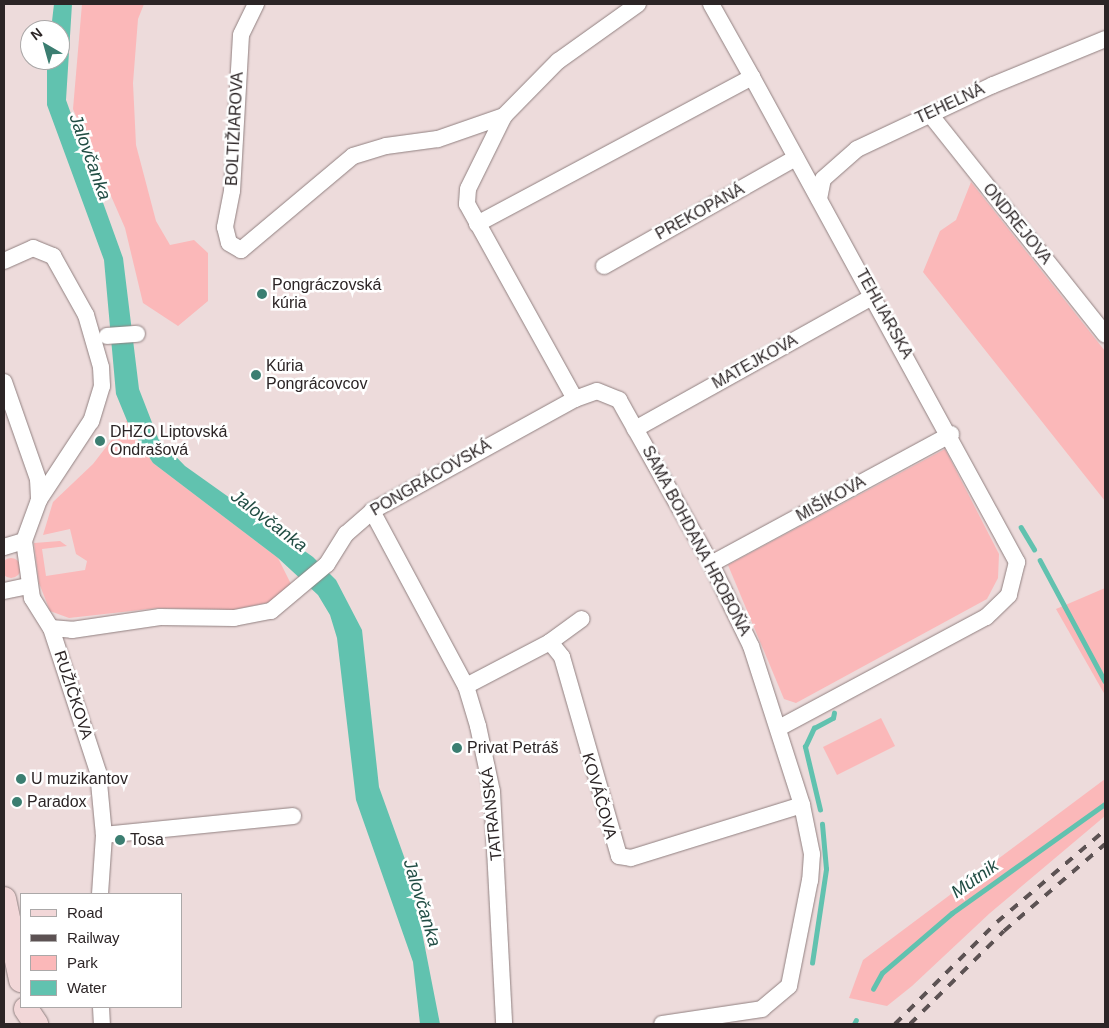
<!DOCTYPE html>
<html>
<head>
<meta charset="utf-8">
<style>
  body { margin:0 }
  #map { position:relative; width:1109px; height:1028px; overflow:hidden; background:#eddbdb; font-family:Arial,sans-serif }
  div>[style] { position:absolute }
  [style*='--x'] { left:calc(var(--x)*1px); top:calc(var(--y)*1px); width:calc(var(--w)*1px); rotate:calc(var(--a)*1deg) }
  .green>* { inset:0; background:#fbb8b9 }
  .round { border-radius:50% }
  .water>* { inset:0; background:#61c2af }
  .stream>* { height:4.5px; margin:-2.25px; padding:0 2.25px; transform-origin:2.25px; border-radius:2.25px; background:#61c2af }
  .roads { filter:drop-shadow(0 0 1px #918181) drop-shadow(0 0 1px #918181) }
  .street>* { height:16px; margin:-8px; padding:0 8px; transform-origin:8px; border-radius:8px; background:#fff }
  .secondary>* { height:24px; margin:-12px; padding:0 12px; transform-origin:12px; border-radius:12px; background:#f2d7d8 }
  .rail>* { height:4px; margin-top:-2px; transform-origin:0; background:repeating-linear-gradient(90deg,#5c5253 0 9px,transparent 0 18px) }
  .dots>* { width:14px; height:14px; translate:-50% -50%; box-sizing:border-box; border:2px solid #fff; border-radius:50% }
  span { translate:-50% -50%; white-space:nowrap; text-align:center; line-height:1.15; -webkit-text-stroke:5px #fff; paint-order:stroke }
  .street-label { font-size:16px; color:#2c2526 }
  .poi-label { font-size:16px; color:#2c2526 }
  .left { translate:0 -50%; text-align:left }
  .water-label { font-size:18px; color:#224e45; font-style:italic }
  .frame { position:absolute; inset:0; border:5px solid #2c2526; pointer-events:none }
  .legend { position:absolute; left:20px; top:893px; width:162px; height:115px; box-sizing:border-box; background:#fff; border:1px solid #aba8a8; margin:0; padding:6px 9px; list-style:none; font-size:15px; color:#2c2526 }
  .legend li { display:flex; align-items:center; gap:10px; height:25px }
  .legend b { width:25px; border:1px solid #aba8a8 }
  .north { position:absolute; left:20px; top:20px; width:50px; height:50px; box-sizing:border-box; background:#fff; border:1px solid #aba8a8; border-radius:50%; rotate:322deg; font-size:14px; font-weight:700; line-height:20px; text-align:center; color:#2c2526 }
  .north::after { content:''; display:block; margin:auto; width:18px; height:22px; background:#3b7e71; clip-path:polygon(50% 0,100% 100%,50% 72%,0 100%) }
</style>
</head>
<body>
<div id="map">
  <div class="green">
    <div style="clip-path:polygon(82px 4px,144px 4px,138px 19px,133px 83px,136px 145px,156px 221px,170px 245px,194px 240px,208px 253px,208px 301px,178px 326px,143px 303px,125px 228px,73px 109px)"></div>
    <div style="clip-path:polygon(971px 182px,1105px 351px,1105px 501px,923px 272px,940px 231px,956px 220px)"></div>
    <div style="clip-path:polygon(127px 420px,153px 463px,278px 558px,292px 586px,271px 602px,232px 610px,158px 608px,69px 618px,50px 611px,39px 583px,34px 543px,60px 541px,67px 546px,42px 549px,46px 576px,85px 570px,87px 561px,76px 554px,70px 529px,43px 535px,53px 502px,93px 464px)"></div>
    <div style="clip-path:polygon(945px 449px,999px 554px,998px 578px,987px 599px,796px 703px,784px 699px,728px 565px)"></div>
    <div class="round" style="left:1px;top:558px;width:20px;height:20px"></div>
    <div style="clip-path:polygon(1105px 588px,1105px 695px,1056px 609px)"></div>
    <div style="clip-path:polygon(881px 718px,895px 746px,837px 775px,823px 747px)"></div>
    <div style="clip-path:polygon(1105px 779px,1105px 816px,990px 913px,912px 986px,887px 1006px,849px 998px,863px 960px)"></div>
  </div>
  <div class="water">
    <div style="clip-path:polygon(54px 4px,72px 4px,66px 100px,123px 258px,139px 389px,158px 438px,185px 466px,313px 557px,336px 580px,362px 630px,379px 787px,411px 876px,440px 1024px,420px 1024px,413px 962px,356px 800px,337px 638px,330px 615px,318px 595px,278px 558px,153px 463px,130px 428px,116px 394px,104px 260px,47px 105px,47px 60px,60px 60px,60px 30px,51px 30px)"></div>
  </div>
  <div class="stream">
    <div style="--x:1021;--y:527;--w:26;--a:59"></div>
    <div style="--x:1040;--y:560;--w:137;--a:61.8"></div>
    <div style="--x:820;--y:810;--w:65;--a:-103.4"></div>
    <div style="--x:805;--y:747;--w:21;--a:-65"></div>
    <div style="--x:814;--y:728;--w:21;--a:-28"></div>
    <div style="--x:833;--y:718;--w:5;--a:-79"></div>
    <div style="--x:812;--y:963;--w:95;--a:-81.5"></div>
    <div style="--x:826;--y:869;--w:45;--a:-95.1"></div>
    <div style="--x:873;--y:989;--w:18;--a:-61"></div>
    <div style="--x:882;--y:973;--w:92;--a:-40.6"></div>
    <div style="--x:952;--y:913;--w:188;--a:-35.5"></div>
    <div style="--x:854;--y:1024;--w:4;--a:-63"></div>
  </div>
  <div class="roads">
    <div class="street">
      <div style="--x:256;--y:4;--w:34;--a:116"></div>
      <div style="--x:241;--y:35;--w:156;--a:93.3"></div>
      <div style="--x:232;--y:191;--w:37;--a:101"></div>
      <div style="--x:225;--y:227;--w:16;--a:76"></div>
      <div style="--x:229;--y:243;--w:14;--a:30"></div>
      <div style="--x:241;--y:250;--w:146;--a:-40"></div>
      <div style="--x:353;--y:156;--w:34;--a:-17"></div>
      <div style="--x:386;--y:146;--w:52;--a:-7.7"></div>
      <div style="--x:438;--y:139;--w:70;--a:-19.2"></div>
      <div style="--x:638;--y:4;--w:98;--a:144.5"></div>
      <div style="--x:558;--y:61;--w:77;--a:134.5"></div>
      <div style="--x:504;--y:116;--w:81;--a:116.3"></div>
      <div style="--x:468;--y:189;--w:15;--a:94"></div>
      <div style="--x:467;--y:204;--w:223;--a:61"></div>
      <div style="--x:575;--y:399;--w:23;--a:-20"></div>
      <div style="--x:597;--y:391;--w:24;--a:22"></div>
      <div style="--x:619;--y:400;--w:188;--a:60.7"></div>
      <div style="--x:711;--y:564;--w:91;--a:64"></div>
      <div style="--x:751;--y:646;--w:167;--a:72.2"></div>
      <div style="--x:802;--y:805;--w:50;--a:78.5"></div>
      <div style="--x:812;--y:854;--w:26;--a:94"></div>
      <div style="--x:810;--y:880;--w:108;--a:101.2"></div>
      <div style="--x:789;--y:986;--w:35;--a:140"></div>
      <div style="--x:762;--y:1009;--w:101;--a:171.5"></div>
      <div style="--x:711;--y:4;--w:84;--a:60.7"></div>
      <div style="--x:929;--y:113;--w:283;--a:51.5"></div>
      <div style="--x:819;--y:199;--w:20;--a:-79"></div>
      <div style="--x:823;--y:179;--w:45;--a:-41.4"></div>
      <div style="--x:857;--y:149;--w:150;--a:-25.2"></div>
      <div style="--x:993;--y:85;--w:121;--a:-22.3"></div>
      <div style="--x:477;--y:224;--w:312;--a:-28.1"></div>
      <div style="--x:752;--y:77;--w:553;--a:61.35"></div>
      <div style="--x:1017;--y:562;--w:34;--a:104"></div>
      <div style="--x:1009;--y:595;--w:32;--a:136"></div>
      <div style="--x:986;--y:617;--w:235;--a:151.8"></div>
      <div style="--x:4;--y:261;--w:32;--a:-24"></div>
      <div style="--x:33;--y:248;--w:22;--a:22"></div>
      <div style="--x:53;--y:256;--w:68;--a:60.8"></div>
      <div style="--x:86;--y:315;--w:54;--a:73.9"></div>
      <div style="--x:101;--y:367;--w:19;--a:87"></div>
      <div style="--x:102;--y:386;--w:37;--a:107"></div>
      <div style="--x:91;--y:421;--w:95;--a:123.4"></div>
      <div style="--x:39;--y:500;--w:44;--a:110.1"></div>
      <div style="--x:24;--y:541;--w:58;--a:82"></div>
      <div style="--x:32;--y:598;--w:36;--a:58"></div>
      <div style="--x:51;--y:628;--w:151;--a:71.9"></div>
      <div style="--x:98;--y:772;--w:63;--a:84.6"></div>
      <div style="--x:104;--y:835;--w:190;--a:-5.7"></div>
      <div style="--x:604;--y:266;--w:220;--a:-29.4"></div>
      <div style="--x:107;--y:336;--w:30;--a:-4"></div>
      <div style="--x:4;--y:382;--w:103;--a:70.7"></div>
      <div style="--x:38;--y:479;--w:21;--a:87"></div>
      <div style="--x:635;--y:429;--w:274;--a:-29.1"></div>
      <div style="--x:372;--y:511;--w:199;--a:61.8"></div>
      <div style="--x:466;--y:686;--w:42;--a:73.3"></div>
      <div style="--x:478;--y:726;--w:67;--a:78"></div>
      <div style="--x:492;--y:792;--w:232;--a:87"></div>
      <div style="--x:4;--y:547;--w:21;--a:-17"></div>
      <div style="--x:711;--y:564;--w:273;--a:-28.4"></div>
      <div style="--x:4;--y:591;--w:25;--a:-12"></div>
      <div style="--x:51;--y:628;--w:21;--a:5"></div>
      <div style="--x:72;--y:630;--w:89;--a:-8.4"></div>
      <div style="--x:160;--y:617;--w:74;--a:0.8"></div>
      <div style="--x:234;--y:618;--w:38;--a:-11"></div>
      <div style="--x:271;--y:611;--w:73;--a:-40"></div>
      <div style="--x:327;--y:564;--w:36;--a:-58"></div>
      <div style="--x:346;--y:534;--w:35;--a:-41"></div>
      <div style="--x:372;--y:511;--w:232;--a:-28.9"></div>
      <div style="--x:550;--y:642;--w:19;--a:51"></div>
      <div style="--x:562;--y:657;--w:207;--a:74"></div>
      <div style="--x:619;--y:856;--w:12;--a:9"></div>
      <div style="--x:631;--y:858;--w:179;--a:-17.2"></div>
      <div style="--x:466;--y:686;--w:95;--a:-27.6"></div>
      <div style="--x:550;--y:642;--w:39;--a:-36"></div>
      <div style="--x:100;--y:894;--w:59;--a:-86.1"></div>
      <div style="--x:101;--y:1007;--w:17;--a:87"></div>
    </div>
    <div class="secondary">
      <div style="--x:4;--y:899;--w:83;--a:78.1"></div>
      <div style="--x:26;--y:1009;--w:18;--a:56"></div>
    </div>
  </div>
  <div class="rail">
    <div style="--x:895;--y:1024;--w:144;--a:-45"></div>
    <div style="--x:997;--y:922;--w:142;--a:-40.4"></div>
    <div style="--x:910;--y:1024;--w:132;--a:-44.7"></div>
    <div style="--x:1004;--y:931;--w:133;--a:-40.7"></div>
  </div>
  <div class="dots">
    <div style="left:262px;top:294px;background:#3b7e71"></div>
    <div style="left:256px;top:375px;background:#3b7e71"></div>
    <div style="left:100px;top:441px;background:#3b7e71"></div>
    <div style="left:457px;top:748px;background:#3b7e71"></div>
    <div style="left:21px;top:779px;background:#3b7e71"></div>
    <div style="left:17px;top:802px;background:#3b7e71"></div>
    <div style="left:120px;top:840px;background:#3b7e71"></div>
  </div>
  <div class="street-label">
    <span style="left:950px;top:104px;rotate:-25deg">TEHELNÁ</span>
    <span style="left:235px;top:129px;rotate:-87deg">BOLTIŽIAROVA</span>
    <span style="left:700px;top:212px;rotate:-29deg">PREKOPANÁ</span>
    <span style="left:1017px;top:224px;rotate:51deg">ONDREJOVA</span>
    <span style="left:884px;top:314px;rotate:61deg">TEHLIARSKA</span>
    <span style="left:755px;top:362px;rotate:-29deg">MATEJKOVA</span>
    <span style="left:431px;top:478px;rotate:-30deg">PONGRÁCOVSKÁ</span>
    <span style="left:831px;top:499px;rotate:-29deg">MIŠÍKOVA</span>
    <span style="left:696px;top:541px;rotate:62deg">SAMA BOHDANA HROBOŇA</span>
    <span style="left:73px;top:695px;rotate:72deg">RUŽIČKOVA</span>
    <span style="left:599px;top:796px;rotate:74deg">KOVÁČOVA</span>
    <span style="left:492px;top:814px;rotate:-96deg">TATRANSKÁ</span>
  </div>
  <div class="poi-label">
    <span class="left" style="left:272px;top:294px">Pongráczovská<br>kúria</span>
    <span class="left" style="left:266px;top:375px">Kúria<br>Pongrácovcov</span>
    <span class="left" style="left:110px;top:441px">DHZO Liptovská<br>Ondrašová</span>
    <span class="left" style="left:467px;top:748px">Privat Petráš</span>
    <span class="left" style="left:31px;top:779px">U muzikantov</span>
    <span class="left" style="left:27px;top:802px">Paradox</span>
    <span class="left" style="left:130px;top:840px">Tosa</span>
  </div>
  <div class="water-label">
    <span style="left:90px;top:157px;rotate:70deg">Jalovčanka</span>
    <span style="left:269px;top:521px;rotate:37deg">Jalovčanka</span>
    <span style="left:975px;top:879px;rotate:-35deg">Mútnik</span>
    <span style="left:422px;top:903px;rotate:73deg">Jalovčanka</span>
  </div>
  <div class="frame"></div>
  <ul class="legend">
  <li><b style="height:6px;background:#f2d7d8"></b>Road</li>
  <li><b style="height:6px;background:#5c5253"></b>Railway</li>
  <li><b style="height:14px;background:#fbb8b9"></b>Park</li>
  <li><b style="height:14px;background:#61c2af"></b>Water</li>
  </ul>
  <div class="north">N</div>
</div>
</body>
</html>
